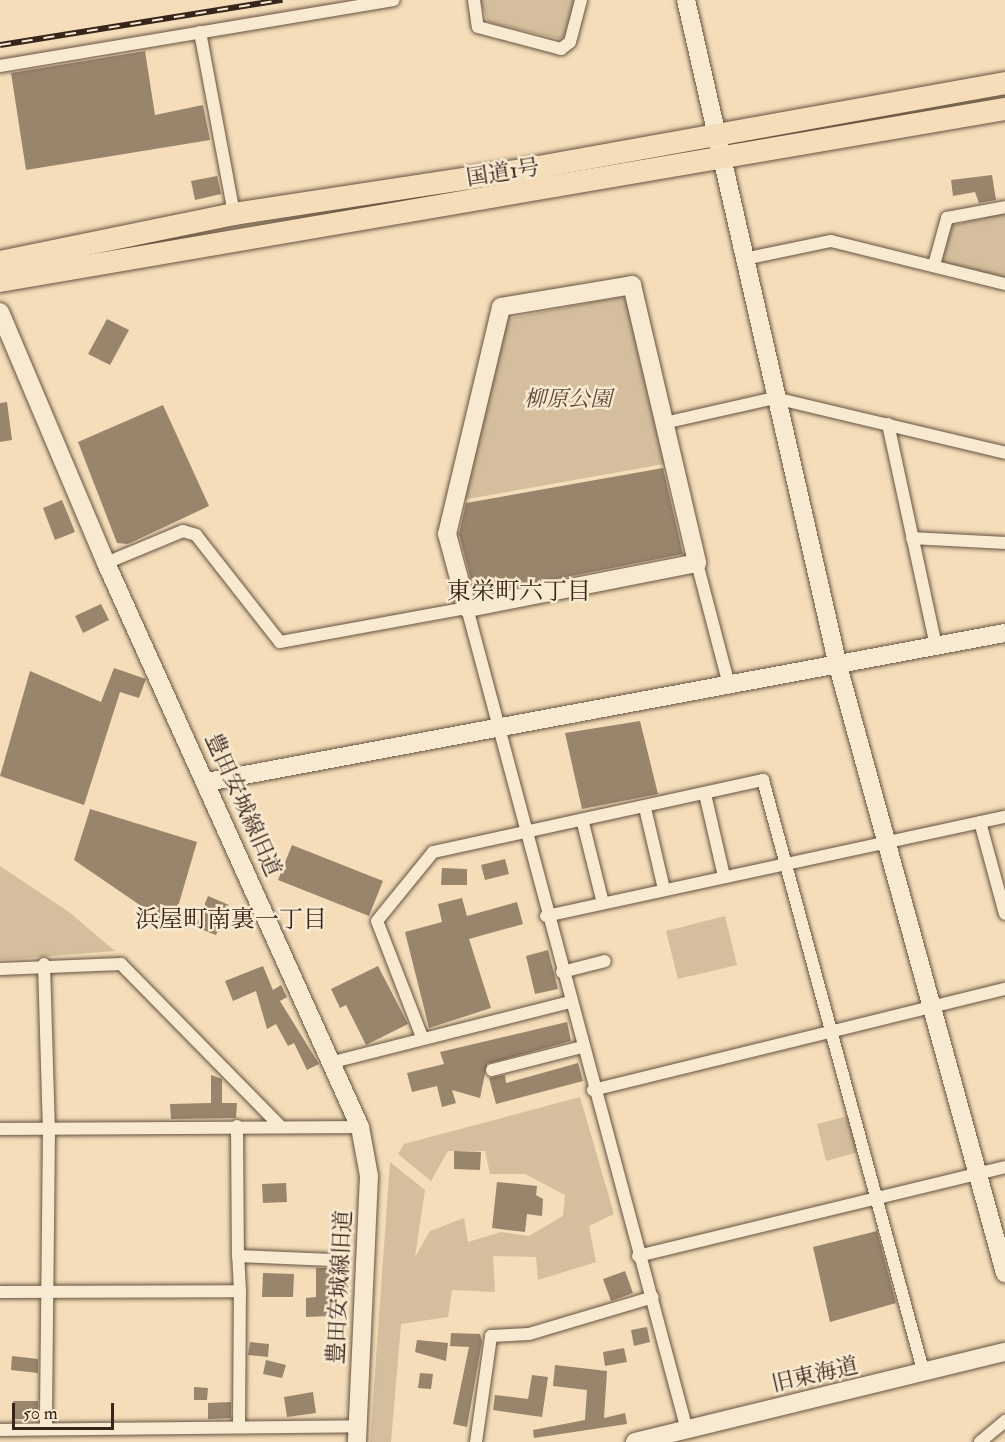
<!DOCTYPE html>
<html>
<head>
<meta charset="utf-8">
<style>
  body { margin:0 }
  #map { position:relative; width:1005px; height:1442px; overflow:hidden; background:#f4ddb8; font-family:"IM FELL Double Pica","Noto Serif JP",serif }
  div>[style] { position:absolute }
  [style*='--x'] { left:calc(var(--x)*1px); top:calc(var(--y)*1px); width:calc(var(--w)*1px); rotate:calc(var(--a)*1deg) }
  .green>* { inset:0; background:#d4be9d }
  .building>* { inset:0; background:#99846c }
  .roads { filter:drop-shadow(0 0 2px #665242) drop-shadow(0 0 2px #665242) }
  .street>* { height:12px; margin:-6px; padding:0 6px; transform-origin:6px; border-radius:6px; background:#f8e9d1 }
  .secondary>* { height:18px; margin:-9px; padding:0 9px; transform-origin:9px; border-radius:9px; background:#f8e9d1 }
  .highway>* { height:22px; margin:-11px; padding:0 11px; transform-origin:11px; border-radius:11px; background:#f4ddb8 }
  .rail>* { height:6px; margin-top:-3px; transform-origin:0; background:repeating-linear-gradient(90deg,#f8e9d1 0 11px,#37241a 0 22px); box-sizing:border-box; border-block:2px solid #37241a }
  span { translate:-50% -50%; white-space:nowrap; text-align:center; line-height:1.15; -webkit-text-stroke:5px #f8e9d1; paint-order:stroke }
  .street-label { font-size:22px; color:#37241a }
  .park-label { font-size:22px; color:#5e4a3b; font-style:italic }
  .neighbourhood-label { font-size:24px; color:#37241a }
  .scale { position:absolute; left:12px; top:1403px; width:102px; height:27px; box-sizing:border-box; border:3px solid #37241a; border-top:0; padding-left:8px; font-size:18px; line-height:21px; white-space:nowrap; color:#37241a; -webkit-text-stroke:4px #f8e9d1; paint-order:stroke }
</style>
</head>
<body>
<div id="map">
  <div class="green">
    <div style="clip-path:polygon(480px 0,576px 0,567px 35px,559px 39px,488px 22px)"></div>
    <div style="clip-path:polygon(1005px 213px,1005px 278px,946px 263px,942px 258px,950px 226px)"></div>
    <div style="clip-path:polygon(620px 297px,626px 301px,664px 464px,462px 500px,506px 319px)"></div>
    <div style="clip-path:polygon(0 866px,69px 912px,115px 951px,0 960px)"></div>
    <div style="clip-path:polygon(725px 916px,737px 965px,678px 979px,666px 931px)"></div>
    <div style="clip-path:polygon(580px 1097px,614px 1214px,589px 1226px,596px 1262px,538px 1280px,536px 1257px,493px 1256px,495px 1292px,452px 1290px,448px 1317px,401px 1324px,391px 1442px,370px 1442px,390px 1162px,425px 1190px,415px 1257px,430px 1231px,464px 1218px,468px 1242px,501px 1232px,529px 1236px,563px 1216px,565px 1195px,525px 1174px,490px 1174px,485px 1151px,448px 1151px,431px 1181px,398px 1154px,404px 1144px)"></div>
    <div style="clip-path:polygon(855px 1114px,865px 1150px,826px 1161px,817px 1124px)"></div>
  </div>
  <div class="building">
    <div style="clip-path:polygon(145px 51px,155px 115px,203px 105px,210px 140px,26px 170px,11px 73px)"></div>
    <div style="clip-path:polygon(992px 175px,996px 200px,979px 203px,975px 192px,953px 196px,951px 180px)"></div>
    <div style="clip-path:polygon(217px 176px,221px 194px,195px 200px,191px 181px)"></div>
    <div style="clip-path:polygon(107px 319px,129px 330px,110px 365px,88px 354px)"></div>
    <div style="clip-path:polygon(7px 402px,12px 440px,0 442px,0 403px)"></div>
    <div style="clip-path:polygon(163px 405px,209px 506px,128px 544px,117px 543px,78px 442px)"></div>
    <div style="clip-path:polygon(663px 468px,683px 554px,475px 595px,459px 534px,466px 503px)"></div>
    <div style="clip-path:polygon(62px 500px,75px 532px,55px 540px,43px 508px)"></div>
    <div style="clip-path:polygon(101px 604px,109px 620px,83px 633px,75px 616px)"></div>
    <div style="clip-path:polygon(114px 668px,146px 679px,139px 698px,120px 692px,84px 805px,0 776px,30px 671px,101px 702px)"></div>
    <div style="clip-path:polygon(640px 721px,658px 794px,582px 809px,565px 733px)"></div>
    <div style="clip-path:polygon(90px 809px,197px 842px,172px 927px,74px 860px)"></div>
    <div style="clip-path:polygon(292px 845px,383px 881px,369px 916px,278px 880px)"></div>
    <div style="clip-path:polygon(505px 859px,509px 874px,485px 880px,481px 865px)"></div>
    <div style="clip-path:polygon(442px 868px,467px 869px,467px 885px,441px 885px)"></div>
    <div style="clip-path:polygon(208px 896px,229px 905px,216px 935px,195px 927px)"></div>
    <div style="clip-path:polygon(462px 898px,467px 916px,517px 902px,523px 924px,469px 939px,491px 1008px,429px 1028px,405px 932px,442px 922px,438px 904px)"></div>
    <div style="clip-path:polygon(548px 950px,558px 989px,535px 994px,526px 956px)"></div>
    <div style="clip-path:polygon(263px 966px,273px 990px,281px 985px,287px 997px,280px 1001px,319px 1064px,307px 1070px,294px 1043px,288px 1046px,276px 1024px,267px 1029px,256px 991px,233px 1001px,225px 981px)"></div>
    <div style="clip-path:polygon(378px 966px,408px 1024px,366px 1045px,346px 1005px,340px 1008px,331px 989px)"></div>
    <div style="clip-path:polygon(567px 1022px,571px 1041px,487px 1064px,480px 1098px,452px 1090px,456px 1103px,442px 1107px,437px 1086px,412px 1092px,407px 1073px,444px 1064px,440px 1052px)"></div>
    <div style="clip-path:polygon(578px 1063px,583px 1081px,496px 1104px,489px 1078px,505px 1075px,506px 1083px)"></div>
    <div style="clip-path:polygon(211px 1075px,222px 1079px,222px 1103px,237px 1103px,236px 1118px,171px 1119px,170px 1104px,211px 1103px)"></div>
    <div style="clip-path:polygon(454px 1151px,481px 1152px,480px 1170px,454px 1169px)"></div>
    <div style="clip-path:polygon(497px 1182px,537px 1186px,536px 1195px,543px 1199px,542px 1216px,527px 1214px,525px 1232px,492px 1228px)"></div>
    <div style="clip-path:polygon(286px 1183px,287px 1202px,263px 1203px,262px 1184px)"></div>
    <div style="clip-path:polygon(877px 1231px,896px 1303px,830px 1322px,813px 1247px)"></div>
    <div style="clip-path:polygon(316px 1268px,331px 1268px,330px 1316px,306px 1317px,306px 1298px,316px 1297px)"></div>
    <div style="clip-path:polygon(625px 1271px,633px 1293px,611px 1301px,603px 1279px)"></div>
    <div style="clip-path:polygon(263px 1273px,294px 1274px,293px 1297px,262px 1297px)"></div>
    <div style="clip-path:polygon(647px 1327px,650px 1342px,634px 1346px,631px 1330px)"></div>
    <div style="clip-path:polygon(451px 1333px,480px 1334px,482px 1341px,467px 1427px,453px 1424px,469px 1347px,450px 1346px)"></div>
    <div style="clip-path:polygon(417px 1340px,448px 1343px,446px 1361px,415px 1352px)"></div>
    <div style="clip-path:polygon(250px 1342px,269px 1344px,268px 1357px,248px 1355px)"></div>
    <div style="clip-path:polygon(624px 1348px,627px 1362px,605px 1366px,603px 1352px)"></div>
    <div style="clip-path:polygon(12px 1356px,38px 1359px,38px 1373px,11px 1370px)"></div>
    <div style="clip-path:polygon(266px 1360px,286px 1365px,282px 1378px,263px 1374px)"></div>
    <div style="clip-path:polygon(555px 1365px,607px 1371px,604px 1418px,625px 1413px,627px 1424px,534px 1438px,533px 1430px,585px 1420px,587px 1390px,553px 1386px)"></div>
    <div style="clip-path:polygon(420px 1373px,433px 1374px,431px 1389px,418px 1388px)"></div>
    <div style="clip-path:polygon(532px 1375px,548px 1377px,542px 1417px,493px 1410px,495px 1395px,528px 1399px)"></div>
    <div style="clip-path:polygon(194px 1387px,208px 1388px,207px 1400px,194px 1400px)"></div>
    <div style="clip-path:polygon(313px 1392px,316px 1413px,287px 1417px,284px 1397px)"></div>
    <div style="clip-path:polygon(13px 1401px,38px 1401px,38px 1419px,13px 1419px)"></div>
    <div style="clip-path:polygon(231px 1402px,231px 1418px,208px 1419px,208px 1403px)"></div>
  </div>
  <div class="roads">
    <div class="street">
      <div style="--x:474;--y:0;--w:27;--a:82"></div>
      <div style="--x:478;--y:27;--w:86;--a:14.8"></div>
      <div style="--x:561;--y:49;--w:11;--a:-38"></div>
      <div style="--x:570;--y:42;--w:43;--a:-75.3"></div>
      <div style="--x:200;--y:32;--w:185;--a:79.4"></div>
      <div style="--x:0;--y:66;--w:399;--a:-9.5"></div>
      <div style="--x:744;--y:259;--w:89;--a:-11.7"></div>
      <div style="--x:831;--y:241;--w:179;--a:13.9"></div>
      <div style="--x:934;--y:265;--w:49;--a:-74.5"></div>
      <div style="--x:947;--y:218;--w:59;--a:-10.7"></div>
      <div style="--x:664;--y:423;--w:114;--a:-12.7"></div>
      <div style="--x:775;--y:398;--w:236;--a:13.4"></div>
      <div style="--x:888;--y:424;--w:227;--a:77.8"></div>
      <div style="--x:912;--y:538;--w:93;--a:3.1"></div>
      <div style="--x:106;--y:563;--w:83;--a:-22.6"></div>
      <div style="--x:183;--y:531;--w:14;--a:17"></div>
      <div style="--x:196;--y:535;--w:136;--a:51.9"></div>
      <div style="--x:280;--y:642;--w:190;--a:-10.3"></div>
      <div style="--x:467;--y:608;--w:851;--a:75.02"></div>
      <div style="--x:697;--y:563;--w:126;--a:75.3"></div>
      <div style="--x:705;--y:794;--w:84;--a:77"></div>
      <div style="--x:645;--y:808;--w:83;--a:76.8"></div>
      <div style="--x:980;--y:822;--w:95;--a:74.8"></div>
      <div style="--x:583;--y:823;--w:82;--a:76"></div>
      <div style="--x:546;--y:916;--w:470;--a:-12.2"></div>
      <div style="--x:44;--y:964;--w:164;--a:88.3"></div>
      <div style="--x:49;--y:1128;--w:301;--a:90.6"></div>
      <div style="--x:0;--y:969;--w:121;--a:-2.4"></div>
      <div style="--x:121;--y:964;--w:226;--a:45.5"></div>
      <div style="--x:562;--y:972;--w:44;--a:-14.3"></div>
      <div style="--x:422;--y:1037;--w:124;--a:-111.2"></div>
      <div style="--x:377;--y:921;--w:89;--a:-50.9"></div>
      <div style="--x:433;--y:852;--w:338;--a:-12.3"></div>
      <div style="--x:763;--y:780;--w:615;--a:74.83"></div>
      <div style="--x:333;--y:1062;--w:244;--a:-14.2"></div>
      <div style="--x:492;--y:1070;--w:93;--a:-14.3"></div>
      <div style="--x:593;--y:1090;--w:424;--a:-13.8"></div>
      <div style="--x:237;--y:1126;--w:130;--a:89.6"></div>
      <div style="--x:0;--y:1129;--w:360;--a:-0.3"></div>
      <div style="--x:638;--y:1256;--w:378;--a:-13.6"></div>
      <div style="--x:0;--y:1292;--w:240;--a:-0.2"></div>
      <div style="--x:240;--y:1291;--w:35;--a:-93"></div>
      <div style="--x:238;--y:1256;--w:94;--a:2.4"></div>
      <div style="--x:239;--y:1427;--w:136;--a:-89.6"></div>
      <div style="--x:0;--y:1430;--w:358;--a:-0.6"></div>
      <div style="--x:476;--y:1442;--w:107;--a:-81.9"></div>
      <div style="--x:491;--y:1336;--w:38;--a:-3"></div>
      <div style="--x:529;--y:1334;--w:129;--a:-16.6"></div>
      <div style="--x:980;--y:1442;--w:33;--a:-40"></div>
    </div>
    <div class="secondary">
      <div style="--x:686;--y:0;--w:683;--a:77.14"></div>
      <div style="--x:838;--y:666;--w:630;--a:74.62"></div>
      <div style="--x:632;--y:285;--w:285;--a:76.8"></div>
      <div style="--x:697;--y:563;--w:234;--a:168.9"></div>
      <div style="--x:467;--y:608;--w:77;--a:-105.1"></div>
      <div style="--x:447;--y:534;--w:233;--a:-76.6"></div>
      <div style="--x:501;--y:307;--w:133;--a:-9.5"></div>
      <div style="--x:0;--y:312;--w:272;--a:67.1"></div>
      <div style="--x:106;--y:563;--w:619;--a:65.76"></div>
      <div style="--x:360;--y:1127;--w:50;--a:79.6"></div>
      <div style="--x:369;--y:1176;--w:266;--a:92.6"></div>
      <div style="--x:207;--y:782;--w:812;--a:-10.58"></div>
      <div style="--x:635;--y:1442;--w:381;--a:-13.7"></div>
    </div>
    <div class="highway">
      <div style="--x:0;--y:262;--w:239;--a:-11.6"></div>
      <div style="--x:234;--y:214;--w:303;--a:-8.7"></div>
      <div style="--x:533;--y:168;--w:480;--a:-10.2"></div>
      <div style="--x:0;--y:281;--w:1020;--a:-9.71"></div>
    </div>
  </div>
  <div class="rail">
    <div style="--x:0;--y:45;--w:286;--a:-9.1"></div>
  </div>
  <div class="street-label">
    <span style="left:503px;top:173px;rotate:-9deg">国道1号</span>
    <span style="left:243px;top:805px;rotate:66deg">豊田安城線旧道</span>
    <span style="left:340px;top:1287px;rotate:-87deg">豊田安城線旧道</span>
    <span style="left:815px;top:1375px;rotate:-13deg">旧東海道</span>
  </div>
  <div class="park-label">
    <span style="left:568px;top:400px">柳原公園</span>
  </div>
  <div class="neighbourhood-label">
    <span style="left:519px;top:592px">東栄町六丁目</span>
    <span style="left:231px;top:920px">浜屋町南裏一丁目</span>
  </div>
  <div class="scale">50 m</div>
</div>
</body>
</html>
